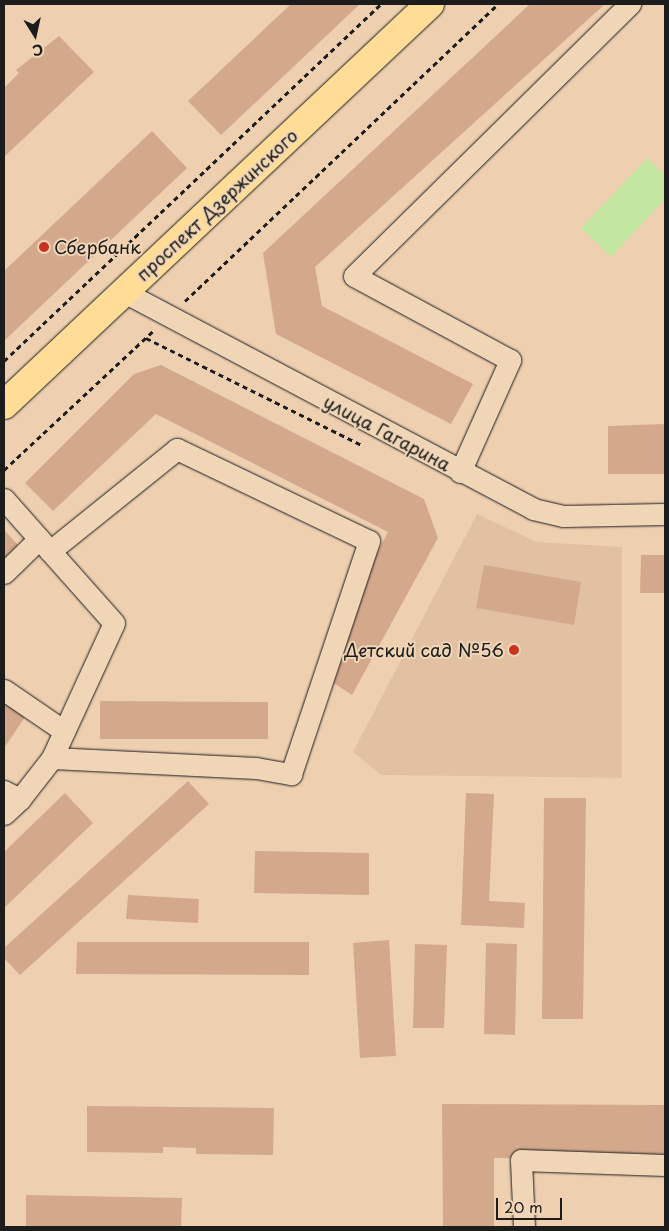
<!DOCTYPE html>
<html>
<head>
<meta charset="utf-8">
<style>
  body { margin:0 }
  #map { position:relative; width:669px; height:1231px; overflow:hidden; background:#eed0b1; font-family:"Playpen Sans",sans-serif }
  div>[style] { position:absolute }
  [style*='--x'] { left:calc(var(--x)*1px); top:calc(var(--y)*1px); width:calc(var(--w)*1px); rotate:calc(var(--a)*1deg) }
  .built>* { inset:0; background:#e2c1a3 }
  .green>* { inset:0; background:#c3e6a0 }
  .building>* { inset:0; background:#d3a88b }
  .path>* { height:3px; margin-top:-1.5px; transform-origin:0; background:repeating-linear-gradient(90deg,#1c1c1c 0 5px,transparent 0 9px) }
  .roads { filter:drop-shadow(0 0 1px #1c1c1c) drop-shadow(0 0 1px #1c1c1c) }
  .minor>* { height:21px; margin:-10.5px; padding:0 10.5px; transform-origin:10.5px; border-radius:10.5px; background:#f0d6b7 }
  .major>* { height:28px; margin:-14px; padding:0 14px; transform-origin:14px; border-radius:14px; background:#ffdd96 }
  .dots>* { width:14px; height:14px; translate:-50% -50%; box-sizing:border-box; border:2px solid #f0d6b7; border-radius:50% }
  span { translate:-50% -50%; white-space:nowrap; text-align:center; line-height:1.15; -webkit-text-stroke:4px #f0d6b7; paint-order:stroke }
  .street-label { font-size:18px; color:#1c1c1c }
  .poi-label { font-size:18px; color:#1c1c1c }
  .left { translate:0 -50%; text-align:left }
  .right { translate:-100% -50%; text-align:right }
  .frame { position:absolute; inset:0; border:5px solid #1c1c1c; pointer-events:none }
  .north { position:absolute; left:10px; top:10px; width:50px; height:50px; -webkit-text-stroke:4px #f0d6b7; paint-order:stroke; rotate:170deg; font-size:14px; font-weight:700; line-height:20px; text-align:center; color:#1c1c1c }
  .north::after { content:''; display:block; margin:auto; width:18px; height:22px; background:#1c1c1c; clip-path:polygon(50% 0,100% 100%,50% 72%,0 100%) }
  .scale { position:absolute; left:496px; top:1198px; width:66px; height:22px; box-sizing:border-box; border:2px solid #1c1c1c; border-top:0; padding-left:6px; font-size:15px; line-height:18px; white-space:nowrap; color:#1c1c1c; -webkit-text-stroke:4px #f0d6b7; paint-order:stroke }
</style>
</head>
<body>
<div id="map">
  <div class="built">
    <div style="clip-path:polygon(477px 514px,537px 542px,622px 547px,622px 778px,381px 775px,353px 752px)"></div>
  </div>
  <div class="green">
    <div style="clip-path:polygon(647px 158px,665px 175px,665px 199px,611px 257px,581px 228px)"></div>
  </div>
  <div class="building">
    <div style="clip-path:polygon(291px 4px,360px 4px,221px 135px,188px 101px)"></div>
    <div style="clip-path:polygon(530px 4px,605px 4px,315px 267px,322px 306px,473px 384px,451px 424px,276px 334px,263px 253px)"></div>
    <div style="clip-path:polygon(59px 36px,94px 72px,4px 157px,4px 88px,19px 73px,16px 70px)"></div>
    <div style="clip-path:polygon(152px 131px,187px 168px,4px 341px,4px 271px)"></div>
    <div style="clip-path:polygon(161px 365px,424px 499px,438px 538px,352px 695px,315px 671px,388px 532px,156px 414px,53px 511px,25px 483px,134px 374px)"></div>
    <div style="clip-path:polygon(665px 424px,665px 474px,608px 474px,608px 426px)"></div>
    <div style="clip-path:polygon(4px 530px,18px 545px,4px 558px)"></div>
    <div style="clip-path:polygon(641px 555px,665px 555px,665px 593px,640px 593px)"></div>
    <div style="clip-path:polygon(484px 565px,581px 582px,574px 625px,476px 608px)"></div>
    <div style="clip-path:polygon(4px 700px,27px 714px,4px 748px)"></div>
    <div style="clip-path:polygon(100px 701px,268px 702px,268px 739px,100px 739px)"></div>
    <div style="clip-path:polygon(188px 781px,209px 804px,20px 975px,4px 958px,4px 948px)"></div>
    <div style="clip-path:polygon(65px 793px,93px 823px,4px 908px,4px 852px)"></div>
    <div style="clip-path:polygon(466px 793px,494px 794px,489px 901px,525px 903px,524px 928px,461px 925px)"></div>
    <div style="clip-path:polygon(544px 798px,586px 798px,583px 1019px,542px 1019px)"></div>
    <div style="clip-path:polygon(255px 851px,369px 853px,369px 895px,254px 893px)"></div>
    <div style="clip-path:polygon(128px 895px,199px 899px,198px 923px,126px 919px)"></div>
    <div style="clip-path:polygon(389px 940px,396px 1056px,360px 1058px,353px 943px)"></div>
    <div style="clip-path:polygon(77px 942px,309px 942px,309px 975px,76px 974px)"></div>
    <div style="clip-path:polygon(486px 943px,517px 944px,515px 1035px,484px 1034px)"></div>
    <div style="clip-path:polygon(415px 944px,447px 945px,444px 1028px,413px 1028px)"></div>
    <div style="clip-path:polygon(442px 1104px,665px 1105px,665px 1160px,494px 1158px,494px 1227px,443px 1227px)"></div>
    <div style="clip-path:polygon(87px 1106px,274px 1108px,273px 1155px,196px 1154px,196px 1148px,163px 1147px,163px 1153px,87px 1152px)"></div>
    <div style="clip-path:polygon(26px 1195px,182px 1198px,181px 1227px,26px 1227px)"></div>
  </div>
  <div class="path">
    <div style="--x:185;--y:301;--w:431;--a:-43.5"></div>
    <div style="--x:146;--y:338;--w:241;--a:26.4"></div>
    <div style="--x:4;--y:361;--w:519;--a:-43.44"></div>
    <div style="--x:4;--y:470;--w:204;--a:-43"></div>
  </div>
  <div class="roads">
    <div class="minor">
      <div style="--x:124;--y:292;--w:463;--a:27.9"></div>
      <div style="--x:533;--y:509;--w:31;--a:13"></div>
      <div style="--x:563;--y:516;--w:102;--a:-1.1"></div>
      <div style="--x:460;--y:472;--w:123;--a:-65.9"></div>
      <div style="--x:510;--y:360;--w:177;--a:-151.7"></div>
      <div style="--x:354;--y:276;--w:388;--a:-44.6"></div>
      <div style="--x:4;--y:499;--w:69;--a:48.5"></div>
      <div style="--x:50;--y:551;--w:96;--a:48.4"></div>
      <div style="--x:114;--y:623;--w:149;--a:114.7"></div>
      <div style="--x:52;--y:758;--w:204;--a:2.8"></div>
      <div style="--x:256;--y:768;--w:36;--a:10"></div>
      <div style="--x:291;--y:774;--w:246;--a:-71.5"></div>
      <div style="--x:369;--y:541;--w:213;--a:-154.4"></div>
      <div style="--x:177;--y:449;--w:163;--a:141.2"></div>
      <div style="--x:4;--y:573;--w:49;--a:-44.2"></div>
      <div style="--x:4;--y:690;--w:73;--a:34.3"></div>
      <div style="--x:4;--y:791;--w:18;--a:27"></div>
      <div style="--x:20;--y:799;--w:52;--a:-52"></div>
      <div style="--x:4;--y:814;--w:22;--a:-43"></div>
      <div style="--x:524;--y:1227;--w:67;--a:-92.6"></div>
      <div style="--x:521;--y:1160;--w:144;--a:2"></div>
    </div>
    <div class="major">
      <div style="--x:4;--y:405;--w:585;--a:-43.27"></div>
    </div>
  </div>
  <div class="dots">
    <div style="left:44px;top:247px;background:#c8321e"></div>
    <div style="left:514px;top:650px;background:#c8321e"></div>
  </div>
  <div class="street-label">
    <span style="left:217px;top:205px;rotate:-43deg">проспект Дзержинского</span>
    <span style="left:387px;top:433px;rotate:28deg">улица Гагарина</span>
  </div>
  <div class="poi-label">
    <span class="left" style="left:54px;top:247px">Сбербанк</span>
    <span class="right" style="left:504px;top:650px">Детский сад №56</span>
  </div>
  <div class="frame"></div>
  <div class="north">С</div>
  <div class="scale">20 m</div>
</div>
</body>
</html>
